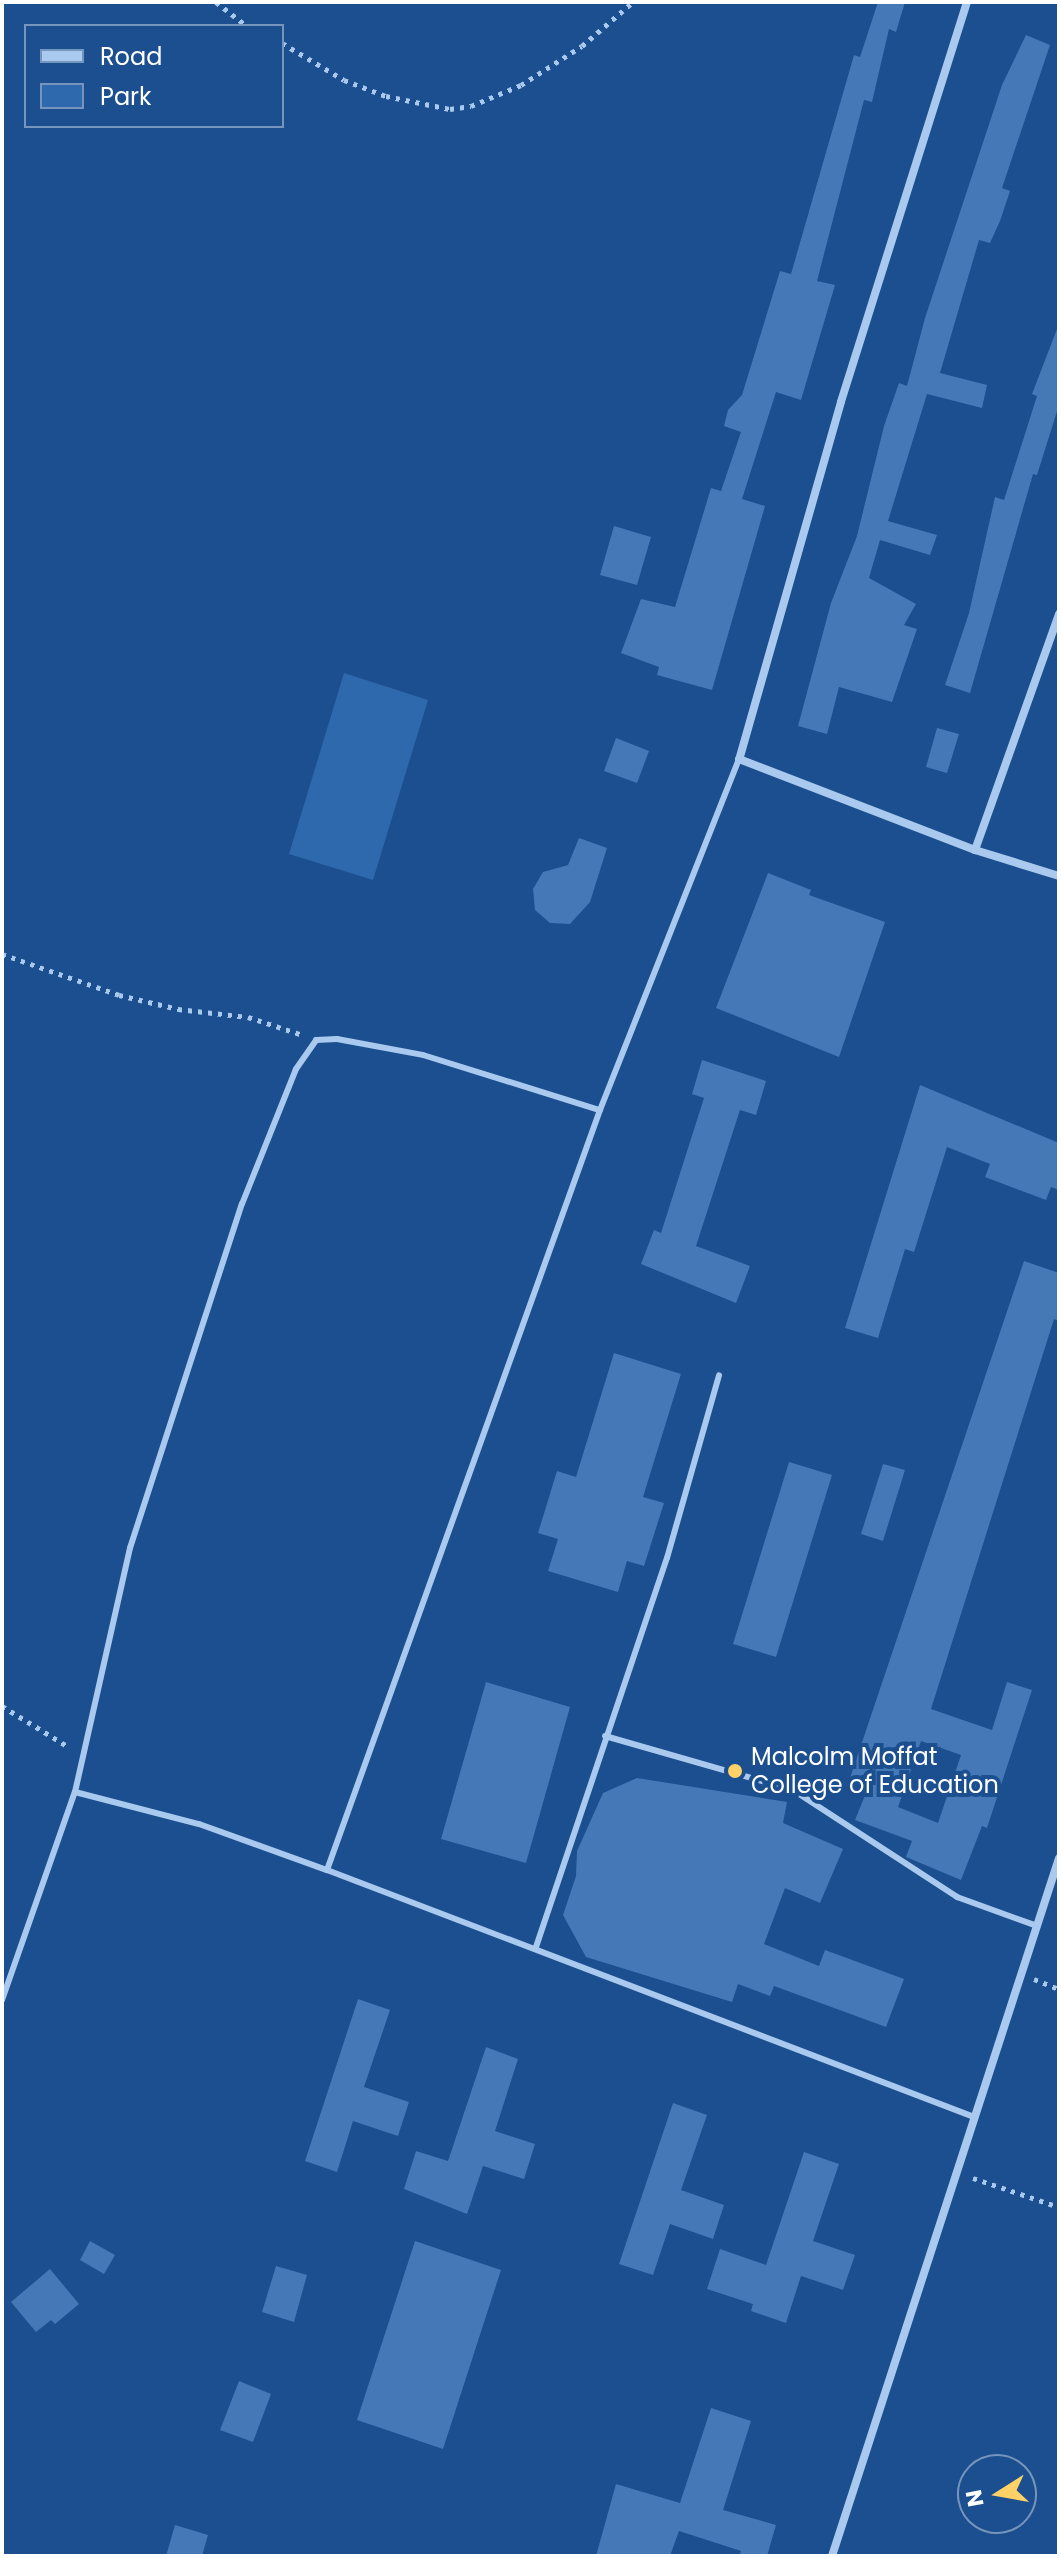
<!DOCTYPE html>
<html>
<head>
<meta charset="utf-8">
<style>
  body { margin:0 }
  #map { position:relative; width:1061px; height:2558px; overflow:hidden; background:#1b4f8f; font-family:Poppins,sans-serif }
  div>[style] { position:absolute }
  [style*='--x'] { left:calc(var(--x)*1px); top:calc(var(--y)*1px); width:calc(var(--w)*1px); rotate:calc(var(--a)*1deg) }
  .green>* { inset:0; background:#2e69ad }
  .building>* { inset:0; background:#4478b7 }
  .path>* { height:5px; margin-top:-2.5px; transform-origin:0; background:repeating-linear-gradient(90deg,#a9c9ee 0 4px,transparent 0 10px) }
  .lane>* { height:6px; margin:-3px; padding:0 3px; transform-origin:3px; border-radius:3px; background:#a9c9ee }
  .street>* { height:8px; margin:-4px; padding:0 4px; transform-origin:4px; border-radius:4px; background:#a9c9ee }
  .dots>* { width:22px; height:22px; translate:-50% -50%; box-sizing:border-box; border:4px solid #1b4f8f; border-radius:50% }
  span { translate:-50% -50%; white-space:nowrap; text-align:center; line-height:1.15; -webkit-text-stroke:8px #1b4f8f; paint-order:stroke }
  .poi-label { font-size:24px; color:#fff }
  .left { translate:0 -50%; text-align:left }
  .frame { position:absolute; inset:0; border:4px solid #fff; pointer-events:none }
  .legend { position:absolute; left:24px; top:24px; width:260px; height:104px; box-sizing:border-box; background:#1b4f8f; border:2px solid #7695bc; margin:0; padding:10px 14px; list-style:none; font-size:24px; color:#fff }
  .legend li { display:flex; align-items:center; gap:16px; height:40px }
  .legend b { width:40px; border:2px solid #7695bc }
  .north { position:absolute; left:957px; top:2454px; width:80px; height:80px; box-sizing:border-box; background:#1b4f8f; border:2px solid #7695bc; border-radius:50%; rotate:259deg; font-size:22px; font-weight:700; line-height:32px; text-align:center; color:#fff }
  .north::after { content:''; display:block; margin:auto; width:28px; height:36px; background:#ffd166; clip-path:polygon(50% 0,100% 100%,50% 72%,0 100%) }
</style>
</head>
<body>
<div id="map">
  <div class="green">
    <div style="clip-path:polygon(344px 673px,428px 700px,373px 880px,289px 854px)"></div>
  </div>
  <div class="building">
    <div style="clip-path:polygon(878px 2px,905px 2px,896px 32px,889px 29px,872px 102px,864px 100px,817px 281px,835px 285px,801px 400px,776px 392px,742px 499px,765px 506px,712px 690px,657px 675px,659px 667px,621px 653px,641px 599px,675px 607px,711px 488px,721px 491px,741px 432px,724px 426px,728px 410px,742px 395px,780px 271px,791px 274px,854px 55px,860px 57px)"></div>
    <div style="clip-path:polygon(1026px 35px,1050px 45px,1002px 188px,1010px 191px,1000px 221px,990px 243px,979px 240px,940px 373px,987px 385px,982px 408px,927px 394px,888px 521px,937px 535px,930px 555px,880px 540px,869px 578px,916px 604px,904px 625px,917px 629px,892px 702px,839px 687px,827px 734px,798px 726px,831px 603px,857px 536px,884px 426px,899px 383px,907px 386px,925px 318px,1002px 85px)"></div>
    <div style="clip-path:polygon(1057px 329px,1059px 405px,1037px 475px,1033px 474px,970px 693px,945px 685px,969px 613px,995px 497px,1004px 500px,1037px 396px,1032px 394px)"></div>
    <div style="clip-path:polygon(614px 526px,651px 537px,637px 585px,600px 575px)"></div>
    <div style="clip-path:polygon(937px 728px,959px 734px,947px 773px,926px 767px)"></div>
    <div style="clip-path:polygon(616px 738px,649px 751px,637px 783px,604px 771px)"></div>
    <div style="clip-path:polygon(579px 838px,607px 848px,590px 902px,570px 924px,550px 923px,535px 910px,533px 889px,543px 872px,568px 865px)"></div>
    <div style="clip-path:polygon(768px 873px,811px 890px,809px 895px,885px 922px,839px 1057px,716px 1008px)"></div>
    <div style="clip-path:polygon(702px 1060px,766px 1081px,756px 1115px,740px 1110px,696px 1246px,750px 1266px,736px 1303px,641px 1264px,654px 1230px,661px 1233px,704px 1098px,692px 1094px)"></div>
    <div style="clip-path:polygon(920px 1085px,1059px 1143px,1059px 1190px,1051px 1187px,1046px 1200px,985px 1177px,990px 1164px,947px 1147px,914px 1252px,905px 1249px,878px 1338px,845px 1328px)"></div>
    <div style="clip-path:polygon(evenodd,1024px 1261px,1059px 1273px,1059px 1321px,1054px 1319px,931px 1709px,992px 1730px,1007px 1682px,1032px 1690px,987px 1828px,982px 1826px,961px 1880px,906px 1857px,912px 1841px,855px 1820px,868px 1788px,849px 1781px,1024px 1261px,921px 1741px,961px 1755px,938px 1823px,898px 1807px,921px 1741px)"></div>
    <div style="clip-path:polygon(614px 1353px,681px 1374px,643px 1497px,664px 1503px,644px 1566px,627px 1561px,618px 1592px,548px 1571px,558px 1539px,538px 1533px,557px 1471px,576px 1477px)"></div>
    <div style="clip-path:polygon(789px 1462px,832px 1475px,776px 1657px,733px 1644px)"></div>
    <div style="clip-path:polygon(883px 1464px,905px 1470px,883px 1541px,861px 1534px)"></div>
    <div style="clip-path:polygon(486px 1682px,570px 1707px,526px 1863px,441px 1839px)"></div>
    <div style="clip-path:polygon(637px 1778px,787px 1802px,783px 1823px,843px 1849px,820px 1903px,785px 1888px,764px 1944px,819px 1966px,825px 1950px,904px 1979px,886px 2027px,774px 1986px,770px 1996px,738px 1984px,732px 2002px,586px 1957px,563px 1915px,576px 1876px,577px 1851px,603px 1793px)"></div>
    <div style="clip-path:polygon(358px 1999px,390px 2010px,364px 2087px,409px 2102px,398px 2136px,353px 2121px,337px 2172px,305px 2161px)"></div>
    <div style="clip-path:polygon(486px 2047px,518px 2059px,495px 2131px,535px 2144px,524px 2179px,483px 2166px,467px 2214px,404px 2189px,416px 2151px,448px 2161px)"></div>
    <div style="clip-path:polygon(673px 2103px,707px 2115px,681px 2190px,724px 2205px,713px 2239px,670px 2224px,653px 2275px,619px 2264px)"></div>
    <div style="clip-path:polygon(804px 2152px,839px 2164px,813px 2241px,855px 2255px,843px 2290px,801px 2276px,786px 2323px,751px 2311px,753px 2304px,707px 2289px,720px 2249px,766px 2265px)"></div>
    <div style="clip-path:polygon(90px 2241px,115px 2255px,104px 2274px,80px 2260px)"></div>
    <div style="clip-path:polygon(415px 2241px,501px 2270px,443px 2449px,357px 2420px)"></div>
    <div style="clip-path:polygon(276px 2266px,307px 2275px,294px 2322px,262px 2312px)"></div>
    <div style="clip-path:polygon(50px 2269px,79px 2304px,55px 2324px,51px 2320px,36px 2332px,11px 2302px)"></div>
    <div style="clip-path:polygon(239px 2381px,271px 2394px,253px 2442px,220px 2430px)"></div>
    <div style="clip-path:polygon(711px 2408px,751px 2421px,723px 2510px,776px 2525px,767px 2556px,739px 2556px,741px 2551px,679px 2531px,670px 2556px,596px 2556px,616px 2484px,680px 2503px)"></div>
    <div style="clip-path:polygon(175px 2525px,208px 2535px,202px 2556px,166px 2556px)"></div>
  </div>
  <div class="path">
    <div style="--x:216;--y:2;--w:39;--a:38"></div>
    <div style="--x:282;--y:43;--w:72;--a:30.8"></div>
    <div style="--x:344;--y:80;--w:45;--a:20.9"></div>
    <div style="--x:386;--y:96;--w:65;--a:11.5"></div>
    <div style="--x:450;--y:109;--w:21;--a:-8"></div>
    <div style="--x:471;--y:106;--w:54;--a:-22.8"></div>
    <div style="--x:521;--y:85;--w:72;--a:-32.6"></div>
    <div style="--x:582;--y:46;--w:67;--a:-40.8"></div>
    <div style="--x:2;--y:954;--w:124;--a:19.3"></div>
    <div style="--x:119;--y:995;--w:61;--a:13.3"></div>
    <div style="--x:178;--y:1009;--w:70;--a:6.5"></div>
    <div style="--x:248;--y:1017;--w:58;--a:18.1"></div>
    <div style="--x:2;--y:1706;--w:79;--a:31.5"></div>
    <div style="--x:1034;--y:1979;--w:27;--a:22"></div>
    <div style="--x:973;--y:2178;--w:91;--a:18.6"></div>
  </div>
  <div class="lane">
    <div style="--x:605;--y:1736;--w:196;--a:16"></div>
    <div style="--x:793;--y:1790;--w:196;--a:33.1"></div>
    <div style="--x:957;--y:1897;--w:85;--a:19.9"></div>
    <div style="--x:75;--y:1792;--w:128;--a:14.5"></div>
    <div style="--x:199;--y:1824;--w:136;--a:19.8"></div>
    <div style="--x:327;--y:1870;--w:693;--a:20.89"></div>
    <div style="--x:327;--y:1870;--w:808;--a:-70.24"></div>
    <div style="--x:600;--y:1110;--w:378;--a:-68.4"></div>
    <div style="--x:536;--y:1947;--w:410;--a:-71.4"></div>
    <div style="--x:667;--y:1558;--w:190;--a:-74.1"></div>
    <div style="--x:2;--y:2000;--w:220;--a:-70.7"></div>
    <div style="--x:75;--y:1792;--w:250;--a:-77.3"></div>
    <div style="--x:130;--y:1548;--w:362;--a:-72"></div>
    <div style="--x:242;--y:1204;--w:145;--a:-68.2"></div>
    <div style="--x:296;--y:1069;--w:35;--a:-55"></div>
    <div style="--x:316;--y:1040;--w:21;--a:-3"></div>
    <div style="--x:337;--y:1039;--w:87;--a:10.5"></div>
    <div style="--x:423;--y:1055;--w:185;--a:17.3"></div>
  </div>
  <div class="street">
    <div style="--x:967;--y:2;--w:419;--a:107.5"></div>
    <div style="--x:841;--y:402;--w:371;--a:105.9"></div>
    <div style="--x:739;--y:759;--w:253;--a:21.1"></div>
    <div style="--x:975;--y:850;--w:88;--a:17.2"></div>
    <div style="--x:975;--y:850;--w:251;--a:-70.4"></div>
    <div style="--x:832;--y:2556;--w:734;--a:-71.98"></div>
  </div>
  <div class="dots">
    <div style="left:735px;top:1771px;background:#ffd166"></div>
  </div>
  <div class="poi-label">
    <span class="left" style="left:751px;top:1771px">Malcolm Moffat<br>College of Education</span>
  </div>
  <div class="frame"></div>
  <ul class="legend">
  <li><b style="height:10px;background:#a9c9ee"></b>Road</li>
  <li><b style="height:22px;background:#2e69ad"></b>Park</li>
  </ul>
  <div class="north">N</div>
</div>
</body>
</html>
